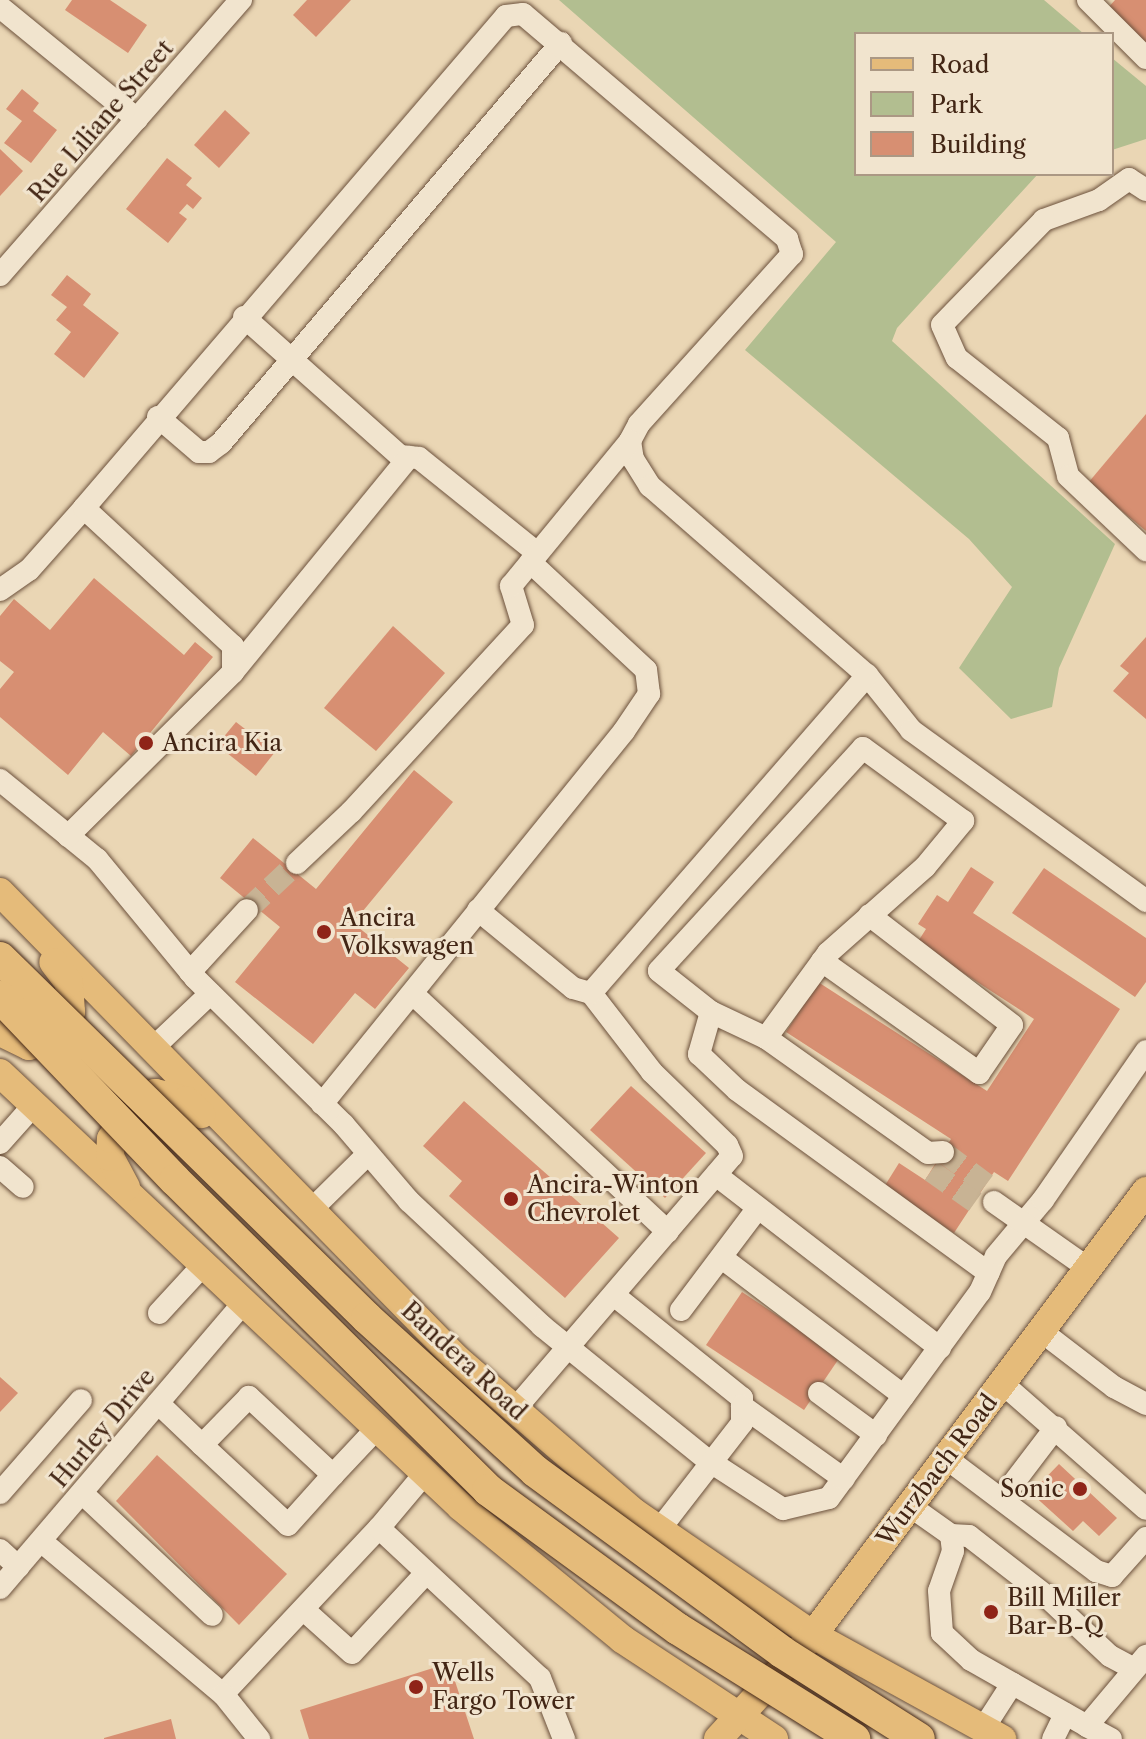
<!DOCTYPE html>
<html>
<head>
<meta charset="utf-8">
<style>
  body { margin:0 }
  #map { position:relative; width:1146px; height:1739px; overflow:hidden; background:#ead6b4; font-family:"Libre Caslon Text",serif }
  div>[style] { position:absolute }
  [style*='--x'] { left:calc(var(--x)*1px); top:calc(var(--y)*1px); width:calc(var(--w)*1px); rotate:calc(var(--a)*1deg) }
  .green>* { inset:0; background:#b2be90 }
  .building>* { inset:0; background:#d78f72 }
  .minor-tunnel>* { height:22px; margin-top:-11px; transform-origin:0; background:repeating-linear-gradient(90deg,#c8b394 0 22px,transparent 0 33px) }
  .roads { filter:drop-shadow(0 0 2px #6c513c) drop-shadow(0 0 2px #6c513c) }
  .minor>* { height:22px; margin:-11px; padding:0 11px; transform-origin:11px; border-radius:11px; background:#f1e4ce }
  .major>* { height:28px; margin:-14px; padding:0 14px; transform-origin:14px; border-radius:14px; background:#e5bb7a }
  .bridges { filter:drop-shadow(0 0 2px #422514) drop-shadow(0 0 2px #422514) }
  .highway-bridge>* { height:32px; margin:-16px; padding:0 16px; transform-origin:16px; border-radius:16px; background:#e5bb7a }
  .dots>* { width:22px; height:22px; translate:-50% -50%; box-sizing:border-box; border:4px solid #f1e4ce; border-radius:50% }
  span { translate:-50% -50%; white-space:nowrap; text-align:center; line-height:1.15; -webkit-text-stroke:6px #f1e4ce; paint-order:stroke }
  .street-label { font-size:24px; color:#422514 }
  .poi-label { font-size:24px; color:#422514 }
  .left { translate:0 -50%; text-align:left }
  .right { translate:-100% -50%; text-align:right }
  .legend { position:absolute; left:854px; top:32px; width:260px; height:144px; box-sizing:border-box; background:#f1e4ce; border:2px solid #ab9884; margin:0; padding:10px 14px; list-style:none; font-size:24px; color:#422514 }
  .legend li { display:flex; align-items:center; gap:16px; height:40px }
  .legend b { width:40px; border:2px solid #ab9884 }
</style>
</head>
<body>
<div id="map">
  <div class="green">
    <div style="clip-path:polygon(559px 0,1044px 0,1084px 34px,856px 34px,856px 174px,1038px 174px,897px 328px,892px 341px,1115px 544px,1059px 668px,1052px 707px,1011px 719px,959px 668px,1012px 587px,969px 539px,745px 350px,836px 242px)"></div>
    <div style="clip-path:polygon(1112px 58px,1146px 86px,1146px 139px,1112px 150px)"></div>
  </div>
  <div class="building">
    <div style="clip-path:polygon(72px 0,110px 0,147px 25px,128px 53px,65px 10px)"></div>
    <div style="clip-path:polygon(307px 0,351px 0,316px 37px,293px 15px)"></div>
    <div style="clip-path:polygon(1115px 0,1146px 0,1146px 44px,1107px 9px)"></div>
    <div style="clip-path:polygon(22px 89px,39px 103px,33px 111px,57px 130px,31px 163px,4px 143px,22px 121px,6px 109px)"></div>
    <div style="clip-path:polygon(225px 110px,250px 133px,219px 168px,194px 145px)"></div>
    <div style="clip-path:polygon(0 149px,23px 171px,0 196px)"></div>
    <div style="clip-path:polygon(167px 158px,192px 178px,186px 185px,202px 198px,193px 209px,187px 204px,179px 213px,187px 219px,168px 243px,126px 209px)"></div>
    <div style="clip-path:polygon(67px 275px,91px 294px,83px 305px,119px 333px,84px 378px,54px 354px,71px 332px,56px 320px,67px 307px,51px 295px)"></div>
    <div style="clip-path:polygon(1146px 414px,1146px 531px,1088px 483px)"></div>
    <div style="clip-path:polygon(94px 578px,184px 655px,195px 642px,213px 657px,131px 756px,103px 732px,68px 775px,0 717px,0 689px,14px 672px,0 661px,0 616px,14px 599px,50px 630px)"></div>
    <div style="clip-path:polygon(393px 626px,445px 673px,376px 751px,324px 708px)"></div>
    <div style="clip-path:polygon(1146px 637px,1146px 719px,1113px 691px,1129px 673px,1120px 666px)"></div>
    <div style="clip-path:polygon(236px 722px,275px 752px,256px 776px,217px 745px)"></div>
    <div style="clip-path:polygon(414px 770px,453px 802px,353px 923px,409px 968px,375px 1009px,355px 993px,313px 1044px,235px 982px,280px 927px,220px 878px,253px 838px,316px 889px)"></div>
    <div style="clip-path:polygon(971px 867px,994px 882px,973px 913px,1120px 1009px,1008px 1181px,994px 1172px,954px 1233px,884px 1187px,899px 1163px,925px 1180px,951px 1139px,786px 1032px,818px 982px,987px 1091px,1034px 1019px,917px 943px,926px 929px,918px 924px,937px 895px,948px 902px)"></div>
    <div style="clip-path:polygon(1044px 868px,1146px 938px,1146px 982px,1135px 997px,1012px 913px)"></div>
    <div style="clip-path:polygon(631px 1086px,706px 1153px,665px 1198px,590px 1130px)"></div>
    <div style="clip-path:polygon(464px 1101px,619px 1238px,565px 1298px,449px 1196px,462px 1181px,423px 1146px)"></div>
    <div style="clip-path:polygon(742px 1292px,840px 1357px,804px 1410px,706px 1345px)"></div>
    <div style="clip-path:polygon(0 1377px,18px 1393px,0 1412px)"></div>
    <div style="clip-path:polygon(157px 1455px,287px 1574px,239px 1625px,116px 1501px)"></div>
    <div style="clip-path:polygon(1059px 1464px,1117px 1518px,1099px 1536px,1083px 1521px,1073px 1531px,1031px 1493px)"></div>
    <div style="clip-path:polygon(449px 1663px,474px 1739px,309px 1739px,300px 1710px)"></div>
    <div style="clip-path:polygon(171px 1719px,176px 1739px,104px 1739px,104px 1738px)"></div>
  </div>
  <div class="minor-tunnel">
    <div style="--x:247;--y:910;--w:69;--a:-43.2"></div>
    <div style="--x:943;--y:1152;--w:54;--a:36.7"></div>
    <div style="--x:931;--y:1171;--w:54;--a:35.2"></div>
  </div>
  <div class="roads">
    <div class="minor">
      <div style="--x:1088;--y:0;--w:82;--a:45"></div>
      <div style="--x:0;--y:7;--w:177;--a:39.3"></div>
      <div style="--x:1146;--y:190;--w:20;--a:-147"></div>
      <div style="--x:1129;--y:179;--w:37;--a:145"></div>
      <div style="--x:1099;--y:200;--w:59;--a:160"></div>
      <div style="--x:1044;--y:220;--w:146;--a:134.2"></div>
      <div style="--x:942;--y:325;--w:36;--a:66"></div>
      <div style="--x:957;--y:358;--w:129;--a:38.4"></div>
      <div style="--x:1058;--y:438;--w:39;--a:75"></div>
      <div style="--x:1068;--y:476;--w:108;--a:43.5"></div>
      <div style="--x:0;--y:275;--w:366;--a:-48.8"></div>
      <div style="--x:244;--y:317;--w:209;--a:41.7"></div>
      <div style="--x:400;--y:456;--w:19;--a:6"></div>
      <div style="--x:419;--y:458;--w:151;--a:38.8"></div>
      <div style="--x:158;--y:417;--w:54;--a:40.5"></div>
      <div style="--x:199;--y:452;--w:10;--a:0"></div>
      <div style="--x:209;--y:452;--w:15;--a:-37"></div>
      <div style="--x:221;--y:443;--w:525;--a:-49.64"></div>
      <div style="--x:0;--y:590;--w:35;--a:-35"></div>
      <div style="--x:29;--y:570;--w:83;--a:-48.4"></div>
      <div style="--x:84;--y:508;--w:648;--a:-49.38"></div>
      <div style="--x:506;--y:16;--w:17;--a:-7"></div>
      <div style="--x:523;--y:14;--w:347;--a:40.4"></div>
      <div style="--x:787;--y:239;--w:16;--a:72"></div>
      <div style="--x:792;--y:254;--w:229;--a:132"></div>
      <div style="--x:639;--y:424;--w:19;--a:118"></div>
      <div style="--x:630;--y:441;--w:18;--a:81"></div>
      <div style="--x:633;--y:459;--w:32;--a:58"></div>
      <div style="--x:650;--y:486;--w:288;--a:41.1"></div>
      <div style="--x:867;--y:675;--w:70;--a:51.3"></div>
      <div style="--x:911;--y:730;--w:291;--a:36"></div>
      <div style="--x:233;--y:672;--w:278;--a:-50.7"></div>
      <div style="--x:0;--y:780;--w:125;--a:39.2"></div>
      <div style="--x:97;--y:859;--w:154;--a:50.5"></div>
      <div style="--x:195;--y:978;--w:209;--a:44.6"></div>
      <div style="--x:344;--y:1125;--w:100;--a:49.5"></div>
      <div style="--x:409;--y:1201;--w:183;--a:43.2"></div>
      <div style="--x:542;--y:1326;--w:211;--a:39"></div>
      <div style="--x:706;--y:1459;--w:92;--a:33"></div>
      <div style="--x:783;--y:1509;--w:47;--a:-13.4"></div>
      <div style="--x:829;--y:1498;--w:255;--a:-53.8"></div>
      <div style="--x:980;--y:1292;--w:39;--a:-66"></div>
      <div style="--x:996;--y:1256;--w:73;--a:-50"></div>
      <div style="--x:1043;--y:1200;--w:181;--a:-55.3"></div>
      <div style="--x:68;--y:836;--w:233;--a:-44.8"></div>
      <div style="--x:233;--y:672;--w:26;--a:-90"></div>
      <div style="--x:233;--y:646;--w:203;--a:-137.2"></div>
      <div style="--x:297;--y:863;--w:74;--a:-43.4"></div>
      <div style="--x:351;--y:812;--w:254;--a:-47.4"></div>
      <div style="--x:523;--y:625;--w:41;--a:-107.1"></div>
      <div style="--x:511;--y:586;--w:188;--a:-50.6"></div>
      <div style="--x:478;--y:910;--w:123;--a:39.4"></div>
      <div style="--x:573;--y:988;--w:19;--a:16"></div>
      <div style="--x:822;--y:961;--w:193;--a:35.5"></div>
      <div style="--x:979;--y:1073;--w:58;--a:-55.5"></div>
      <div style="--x:1012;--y:1025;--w:180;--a:-142.4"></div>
      <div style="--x:190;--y:972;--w:84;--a:-47.4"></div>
      <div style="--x:414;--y:995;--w:347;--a:43"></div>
      <div style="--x:711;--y:1012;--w:61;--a:25.3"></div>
      <div style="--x:153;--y:1048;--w:79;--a:-43.5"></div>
      <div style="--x:322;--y:1104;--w:480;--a:-51"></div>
      <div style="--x:624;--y:731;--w:45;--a:-56"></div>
      <div style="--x:649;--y:694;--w:24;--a:-97"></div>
      <div style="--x:646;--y:670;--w:158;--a:-137"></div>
      <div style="--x:0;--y:1143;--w:50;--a:-48.3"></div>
      <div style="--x:943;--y:1152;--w:15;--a:176"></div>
      <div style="--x:928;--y:1153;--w:199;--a:-144.6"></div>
      <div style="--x:766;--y:1038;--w:105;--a:-53.9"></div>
      <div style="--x:828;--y:953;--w:130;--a:-41.6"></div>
      <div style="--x:925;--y:867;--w:60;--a:-50.4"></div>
      <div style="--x:963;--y:821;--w:124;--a:-143.9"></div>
      <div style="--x:863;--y:748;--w:302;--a:132.5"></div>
      <div style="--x:659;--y:971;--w:66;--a:38.3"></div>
      <div style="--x:711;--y:1012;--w:44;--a:105.9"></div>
      <div style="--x:699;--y:1054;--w:52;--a:43.5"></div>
      <div style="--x:737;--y:1090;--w:311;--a:36"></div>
      <div style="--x:0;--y:1167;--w:30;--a:41"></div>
      <div style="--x:716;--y:1175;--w:283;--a:37.7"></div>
      <div style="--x:994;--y:1202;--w:115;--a:35.1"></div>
      <div style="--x:311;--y:1210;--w:80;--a:-44.5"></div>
      <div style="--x:722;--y:1258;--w:228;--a:37.2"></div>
      <div style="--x:615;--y:1296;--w:163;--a:38.8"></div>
      <div style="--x:742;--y:1398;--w:25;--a:90"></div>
      <div style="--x:742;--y:1423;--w:135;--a:127.8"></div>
      <div style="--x:681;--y:1310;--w:126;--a:-53"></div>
      <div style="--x:159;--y:1313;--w:67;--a:-47.4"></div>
      <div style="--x:1041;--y:1331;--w:92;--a:37.5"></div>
      <div style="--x:1114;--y:1387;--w:36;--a:28"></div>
      <div style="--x:1002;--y:1383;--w:191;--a:41.2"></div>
      <div style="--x:819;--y:1393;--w:71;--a:36.4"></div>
      <div style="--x:158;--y:1403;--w:61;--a:43.7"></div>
      <div style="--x:202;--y:1445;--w:117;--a:42.9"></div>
      <div style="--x:288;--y:1525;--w:67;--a:-48"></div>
      <div style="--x:333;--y:1475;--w:115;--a:-137.1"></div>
      <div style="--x:249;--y:1397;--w:67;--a:134.4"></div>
      <div style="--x:742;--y:1406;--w:125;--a:35.6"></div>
      <div style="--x:515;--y:1409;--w:333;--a:-49.4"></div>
      <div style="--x:732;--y:1156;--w:12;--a:-114"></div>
      <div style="--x:727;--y:1145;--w:105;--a:-135.8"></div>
      <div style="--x:652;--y:1072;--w:100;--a:-127.7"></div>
      <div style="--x:591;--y:993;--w:421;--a:-49"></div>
      <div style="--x:946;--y:1458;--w:188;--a:37"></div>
      <div style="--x:1096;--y:1571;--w:17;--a:17"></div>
      <div style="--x:1112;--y:1576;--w:51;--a:-48.2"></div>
      <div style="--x:333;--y:1475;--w:66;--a:-46.8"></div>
      <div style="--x:0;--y:1493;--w:123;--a:-48.9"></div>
      <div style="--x:82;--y:1493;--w:178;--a:43.2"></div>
      <div style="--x:1002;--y:1498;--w:89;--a:-52.7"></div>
      <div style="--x:910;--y:1506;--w:50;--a:35.3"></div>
      <div style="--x:951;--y:1535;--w:16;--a:83"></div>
      <div style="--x:953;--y:1551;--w:42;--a:109.3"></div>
      <div style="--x:939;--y:1591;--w:42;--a:85.9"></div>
      <div style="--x:942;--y:1633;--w:40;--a:43"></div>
      <div style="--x:971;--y:1660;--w:133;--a:29.6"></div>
      <div style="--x:379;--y:1528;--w:73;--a:-50"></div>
      <div style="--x:951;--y:1535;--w:18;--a:3"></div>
      <div style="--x:969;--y:1536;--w:96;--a:37.8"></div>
      <div style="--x:1045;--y:1595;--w:89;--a:43.2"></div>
      <div style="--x:1110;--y:1656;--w:26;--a:28"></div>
      <div style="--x:41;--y:1541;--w:238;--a:40.1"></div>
      <div style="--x:223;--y:1694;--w:228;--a:-46.8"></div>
      <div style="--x:379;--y:1528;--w:220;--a:43"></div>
      <div style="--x:540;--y:1678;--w:66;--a:68.5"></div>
      <div style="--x:0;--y:1550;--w:25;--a:43"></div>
      <div style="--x:0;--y:1588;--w:377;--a:-49.5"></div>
      <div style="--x:304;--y:1610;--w:64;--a:41.9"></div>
      <div style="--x:352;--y:1653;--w:109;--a:-47.2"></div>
      <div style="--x:223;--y:1694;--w:58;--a:51.3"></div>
      <div style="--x:983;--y:1729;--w:54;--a:-57.2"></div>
      <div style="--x:1053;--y:1739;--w:28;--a:-64"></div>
      <div style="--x:1111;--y:1739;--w:27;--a:-152"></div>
      <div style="--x:1087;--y:1726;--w:92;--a:-49.9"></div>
    </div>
    <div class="major">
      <div style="--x:0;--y:892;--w:653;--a:45.62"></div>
      <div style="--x:457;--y:1359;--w:235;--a:40.9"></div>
      <div style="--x:635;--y:1513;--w:216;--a:34.4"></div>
      <div style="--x:813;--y:1635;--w:216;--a:28.8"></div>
      <div style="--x:0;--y:1032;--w:32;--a:26"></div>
      <div style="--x:29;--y:1046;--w:25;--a:-29"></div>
      <div style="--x:51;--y:1034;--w:30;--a:-48"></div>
      <div style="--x:71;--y:1012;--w:29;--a:-94"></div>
      <div style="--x:69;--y:983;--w:26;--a:-127"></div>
      <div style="--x:0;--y:1073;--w:633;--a:43.27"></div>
      <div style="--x:461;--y:1507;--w:208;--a:39.3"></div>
      <div style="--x:622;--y:1639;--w:182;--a:33.3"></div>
      <div style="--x:126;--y:1187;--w:34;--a:-118"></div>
      <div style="--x:110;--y:1157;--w:18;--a:-87"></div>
      <div style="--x:111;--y:1139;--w:26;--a:-59"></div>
      <div style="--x:124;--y:1117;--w:39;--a:-38"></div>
      <div style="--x:155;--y:1093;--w:32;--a:13"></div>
      <div style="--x:186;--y:1100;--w:21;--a:43"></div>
      <div style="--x:718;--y:1739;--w:141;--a:-47.6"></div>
      <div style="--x:813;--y:1635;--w:555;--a:-53.13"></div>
    </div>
  </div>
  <div class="bridges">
    <div class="highway-bridge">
      <div style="--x:0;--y:958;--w:514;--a:44.45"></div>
      <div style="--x:367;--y:1318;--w:227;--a:42.3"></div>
      <div style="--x:535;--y:1471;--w:306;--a:36.2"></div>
      <div style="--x:782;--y:1652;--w:162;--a:32.4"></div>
      <div style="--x:0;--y:997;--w:253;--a:46.3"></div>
      <div style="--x:175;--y:1180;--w:441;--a:44.7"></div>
      <div style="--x:488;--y:1490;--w:235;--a:36.2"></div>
      <div style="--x:678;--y:1629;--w:208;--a:32"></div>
    </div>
  </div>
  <div class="dots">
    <div style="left:146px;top:743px;background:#8f2418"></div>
    <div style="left:324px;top:932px;background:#8f2418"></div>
    <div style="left:511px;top:1199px;background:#8f2418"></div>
    <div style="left:1080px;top:1489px;background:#8f2418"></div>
    <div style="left:991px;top:1612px;background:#8f2418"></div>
    <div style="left:416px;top:1687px;background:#8f2418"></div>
  </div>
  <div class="street-label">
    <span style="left:101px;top:121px;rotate:-49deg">Rue Liliane Street</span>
    <span style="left:464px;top:1361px;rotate:43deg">Bandera Road</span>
    <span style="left:103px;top:1428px;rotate:-50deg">Hurley Drive</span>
    <span style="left:937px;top:1470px;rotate:-53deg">Wurzbach Road</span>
  </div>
  <div class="poi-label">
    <span class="left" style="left:162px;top:743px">Ancira Kia</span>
    <span class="left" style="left:340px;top:932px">Ancira<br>Volkswagen</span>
    <span class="left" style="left:527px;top:1199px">Ancira-Winton<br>Chevrolet</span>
    <span class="right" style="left:1064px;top:1489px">Sonic</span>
    <span class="left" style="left:1007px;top:1612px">Bill Miller<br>Bar-B-Q</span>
    <span class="left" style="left:432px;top:1687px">Wells<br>Fargo Tower</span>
  </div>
  <ul class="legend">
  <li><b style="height:10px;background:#e5bb7a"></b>Road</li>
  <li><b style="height:22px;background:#b2be90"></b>Park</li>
  <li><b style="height:22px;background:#d78f72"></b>Building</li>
  </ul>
</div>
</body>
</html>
